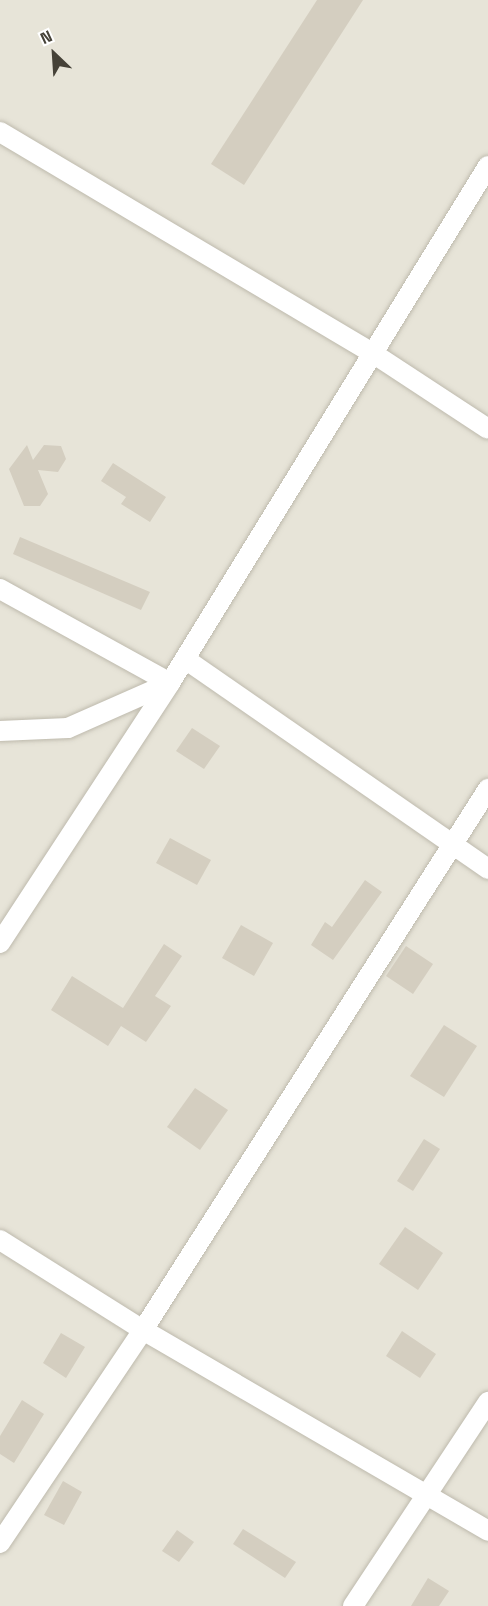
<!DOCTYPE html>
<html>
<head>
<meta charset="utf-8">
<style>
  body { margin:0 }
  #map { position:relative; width:488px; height:1606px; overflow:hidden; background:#f3f1ea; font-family:"Space Grotesk",sans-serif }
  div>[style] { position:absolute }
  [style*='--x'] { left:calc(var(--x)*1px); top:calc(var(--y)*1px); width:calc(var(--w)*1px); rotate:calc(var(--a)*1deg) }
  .residential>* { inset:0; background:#e7e4d8 }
  .building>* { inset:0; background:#d4cec0 }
  .roads { filter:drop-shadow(0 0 2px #bebaad) drop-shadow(0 0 2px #bebaad) }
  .minor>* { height:20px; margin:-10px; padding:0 10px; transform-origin:10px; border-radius:10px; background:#fff }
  span { translate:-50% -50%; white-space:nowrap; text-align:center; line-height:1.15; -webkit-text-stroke:4.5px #fff; paint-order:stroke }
  .north { position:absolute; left:24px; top:24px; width:60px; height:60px; -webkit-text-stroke:4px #fff; paint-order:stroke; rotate:335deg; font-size:16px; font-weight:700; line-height:24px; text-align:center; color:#464238 }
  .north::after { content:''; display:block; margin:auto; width:21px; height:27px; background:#464238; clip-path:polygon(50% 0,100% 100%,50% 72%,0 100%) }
</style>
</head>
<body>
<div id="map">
  <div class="residential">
    <div style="clip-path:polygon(0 0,488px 0,488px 1606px,0 1606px)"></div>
  </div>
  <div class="building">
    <div style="clip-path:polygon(317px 0,363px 0,244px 185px,211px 164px)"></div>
    <div style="clip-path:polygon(27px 445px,33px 460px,44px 445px,61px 446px,66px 459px,58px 472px,38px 470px,48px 494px,40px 506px,24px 506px,9px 469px)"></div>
    <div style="clip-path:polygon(113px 463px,166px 497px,150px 522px,121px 504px,126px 497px,101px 481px)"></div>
    <div style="clip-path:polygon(20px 537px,150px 592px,141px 610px,13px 554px)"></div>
    <div style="clip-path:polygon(192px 728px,220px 746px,204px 769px,176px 751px)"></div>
    <div style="clip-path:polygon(170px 838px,211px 860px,197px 885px,156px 863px)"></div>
    <div style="clip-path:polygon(365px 880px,382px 892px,333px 960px,311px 945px,325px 922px,332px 927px)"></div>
    <div style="clip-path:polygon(241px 925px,273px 943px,254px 976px,222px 958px)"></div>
    <div style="clip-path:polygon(164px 944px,182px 956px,155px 996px,171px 1006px,146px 1042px,121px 1026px,108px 1046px,51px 1010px,72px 976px,123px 1008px)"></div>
    <div style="clip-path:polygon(406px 946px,433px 964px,413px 994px,386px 976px)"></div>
    <div style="clip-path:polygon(444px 1025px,477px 1046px,444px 1097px,410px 1076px)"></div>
    <div style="clip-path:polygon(195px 1088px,228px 1110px,200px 1150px,167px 1127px)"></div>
    <div style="clip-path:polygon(424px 1139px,440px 1149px,413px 1191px,397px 1181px)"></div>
    <div style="clip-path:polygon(405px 1227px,443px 1253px,418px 1290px,379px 1264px)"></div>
    <div style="clip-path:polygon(402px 1331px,436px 1354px,420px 1378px,386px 1356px)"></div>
    <div style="clip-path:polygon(61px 1333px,85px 1347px,66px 1378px,43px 1363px)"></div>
    <div style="clip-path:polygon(22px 1400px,44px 1414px,14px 1463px,0 1454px,0 1436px)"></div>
    <div style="clip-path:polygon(63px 1481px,82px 1492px,64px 1525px,44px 1515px)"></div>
    <div style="clip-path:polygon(243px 1529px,296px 1562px,285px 1578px,233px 1544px)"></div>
    <div style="clip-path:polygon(177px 1530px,194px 1542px,179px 1562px,162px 1551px)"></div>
    <div style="clip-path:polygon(428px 1578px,449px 1591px,439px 1606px,411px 1606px)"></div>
  </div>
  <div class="roads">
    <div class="minor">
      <div style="--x:0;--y:132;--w:435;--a:30.7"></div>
      <div style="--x:374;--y:354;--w:136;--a:33.3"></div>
      <div style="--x:0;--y:589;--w:194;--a:28.9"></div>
      <div style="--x:185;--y:659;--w:369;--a:34.7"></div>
      <div style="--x:0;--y:731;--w:68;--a:-2.5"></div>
      <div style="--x:68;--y:728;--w:111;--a:-23.8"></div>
      <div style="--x:0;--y:943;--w:311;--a:-56.8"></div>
      <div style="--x:170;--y:683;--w:607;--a:-58.4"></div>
      <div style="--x:0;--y:1240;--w:169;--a:32.2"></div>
      <div style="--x:143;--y:1330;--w:399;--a:30.2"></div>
      <div style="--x:0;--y:1543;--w:257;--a:-56.1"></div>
      <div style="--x:143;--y:1330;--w:642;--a:-57.47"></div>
      <div style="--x:353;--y:1606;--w:245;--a:-56.5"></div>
    </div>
  </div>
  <div class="north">N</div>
</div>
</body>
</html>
